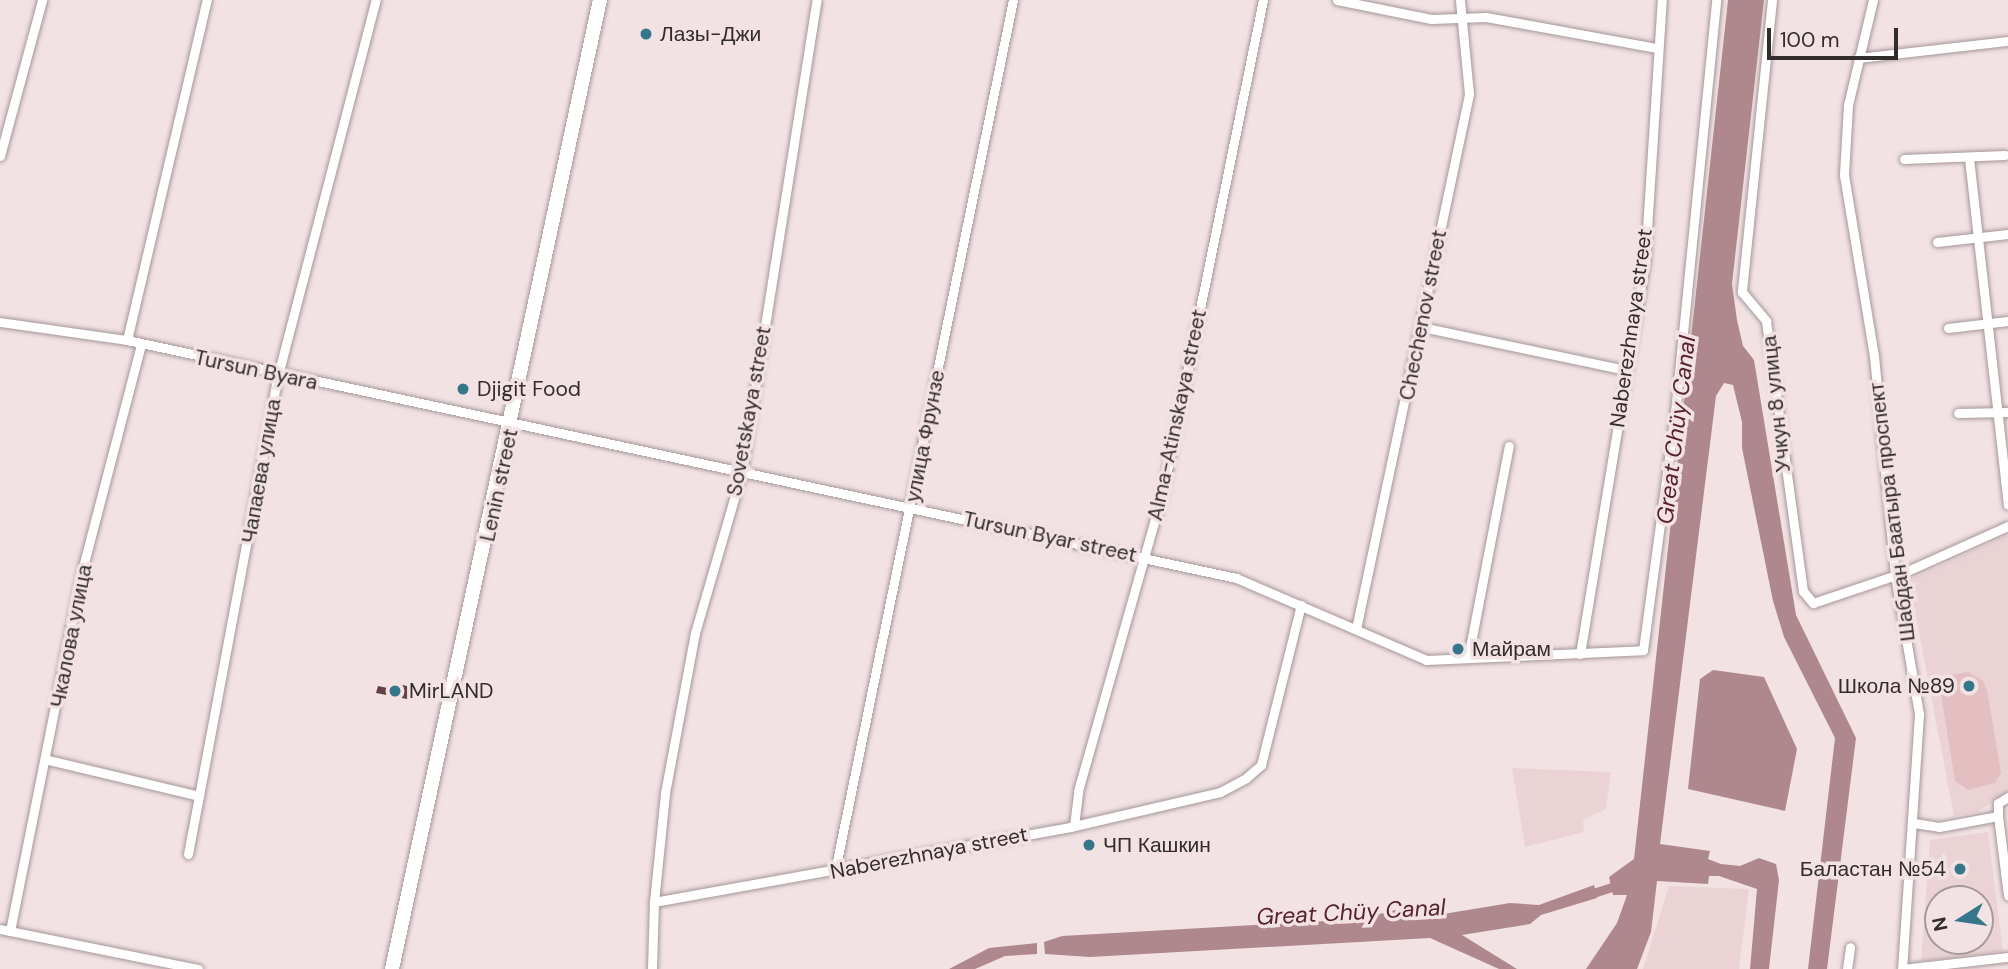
<!DOCTYPE html>
<html>
<head>
<meta charset="utf-8">
<style>
  body { margin:0 }
  #map { position:relative; width:2008px; height:969px; overflow:hidden; background:#f2e2e4; font-family:"DM Sans",sans-serif }
  div>[style] { position:absolute }
  [style*='--x'] { left:calc(var(--x)*1px); top:calc(var(--y)*1px); width:calc(var(--w)*1px); rotate:calc(var(--a)*1deg) }
  .built>* { inset:0; background:#ebd3d5 }
  .green>* { inset:0; background:#e3bfc2 }
  .water>* { inset:0; background:#ae888c }
  .canal>* { height:9px; margin:-4.5px; padding:0 4.5px; transform-origin:4.5px; border-radius:4.5px; background:#ae888c }
  .building>* { inset:0; background:#634145 }
  .roads { filter:drop-shadow(0 0 2px #a59697) drop-shadow(0 0 2px #a59697) }
  .street>* { height:9px; margin:-4.5px; padding:0 4.5px; transform-origin:4.5px; border-radius:4.5px; background:#fff }
  .primary>* { height:14px; margin:-7px; padding:0 7px; transform-origin:7px; border-radius:7px; background:#fff }
  .dots>* { width:19px; height:19px; translate:-50% -50%; box-sizing:border-box; border:4px solid #f2e2e4; border-radius:50% }
  span { translate:-50% -50%; white-space:nowrap; text-align:center; line-height:1.15; -webkit-text-stroke:7px #f2e2e4; paint-order:stroke }
  .poi-label { font-size:21px; color:#322c2c }
  .left { translate:0 -50%; text-align:left }
  .right { translate:-100% -50%; text-align:right }
  .street-label { font-size:21px; color:#322c2c }
  .water-label { font-size:23px; color:#56222b; font-style:italic }
  .north { position:absolute; left:1924px; top:885px; width:70px; height:70px; box-sizing:border-box; background:#f2e2e4; border:2px solid #a5999a; border-radius:50%; rotate:258deg; font-size:19px; font-weight:700; line-height:28px; text-align:center; color:#322c2c }
  .north::after { content:''; display:block; margin:auto; width:24px; height:32px; background:#36768a; clip-path:polygon(50% 0,100% 100%,50% 72%,0 100%) }
  .scale { position:absolute; left:1767px; top:28px; width:131px; height:32px; box-sizing:border-box; border:4px solid #322c2c; border-top:0; padding-left:9px; font-size:21px; line-height:24px; white-space:nowrap; color:#322c2c; -webkit-text-stroke:5px #f2e2e4; paint-order:stroke }
</style>
</head>
<body>
<div id="map">
  <div class="built">
    <div style="clip-path:polygon(2008px 535px,2008px 792px,1978px 812px,1954px 816px,1909px 580px)"></div>
    <div style="clip-path:polygon(1512px 768px,1611px 772px,1606px 809px,1583px 820px,1584px 832px,1525px 847px)"></div>
    <div style="clip-path:polygon(evenodd,1988px 832px,2003px 951px,1921px 962px,1930px 840px,1988px 832px,1938px 899px,1980px 899px,1980px 941px,1938px 941px,1938px 899px)"></div>
    <div style="clip-path:polygon(1669px 886px,1749px 889px,1739px 969px,1643px 969px)"></div>
  </div>
  <div class="green">
    <div style="clip-path:polygon(1968px 672px,1983px 681px,1987px 690px,2001px 773px,1995px 783px,1968px 790px,1955px 781px,1939px 682px,1944px 676px)"></div>
  </div>
  <div class="water">
    <div style="clip-path:polygon(1728px 0,1764px 0,1732px 284px,1737px 320px,1743px 346px,1754px 360px,1796px 615px,1856px 738px,1827px 969px,1808px 969px,1835px 738px,1784px 637px,1773px 601px,1742px 448px,1742px 422px,1733px 385px,1724px 383px,1716px 396px,1660px 844px,1710px 851px,1708px 859px,1721px 864px,1740px 866px,1759px 858px,1776px 864px,1779px 880px,1769px 969px,1750px 969px,1757px 889px,1719px 876px,1709px 876px,1708px 884px,1657px 881px,1651px 932px,1637px 969px,1586px 969px,1617px 923px,1627px 895px,1613px 895px,1609px 877px,1634px 859px)"></div>
    <div style="clip-path:polygon(1713px 670px,1764px 677px,1797px 749px,1785px 811px,1688px 789px,1700px 679px)"></div>
    <div style="clip-path:polygon(1594px 885px,1597px 898px,1541px 915px,1530px 924px,1462px 935px,1517px 969px,1499px 969px,1430px 938px,1090px 957px,1045px 954px,1044px 942px,1062px 936px,1360px 919px,1395px 910px,1419px 918px,1510px 903px,1539px 905px)"></div>
    <div style="clip-path:polygon(1037px 943px,1037px 954px,1005px 956px,975px 969px,949px 969px,989px 948px)"></div>
  </div>
  <div class="canal">
    <div style="--x:1587;--y:895;--w:35;--a:-18"></div>
  </div>
  <div class="building">
    <div style="clip-path:polygon(399px 684px,414px 688px,412px 700px,376px 693px,378px 686px,397px 690px)"></div>
  </div>
  <div class="roads">
    <div class="street">
      <div style="--x:1337;--y:0;--w:96;--a:11.4"></div>
      <div style="--x:1431;--y:19;--w:55;--a:-2.1"></div>
      <div style="--x:1486;--y:17;--w:174;--a:10.3"></div>
      <div style="--x:1772;--y:0;--w:294;--a:95.9"></div>
      <div style="--x:1742;--y:292;--w:38;--a:50"></div>
      <div style="--x:1766;--y:321;--w:273;--a:82.2"></div>
      <div style="--x:1803;--y:591;--w:16;--a:50"></div>
      <div style="--x:1813;--y:603;--w:97;--a:-18.6"></div>
      <div style="--x:1905;--y:572;--w:113;--a:-24.1"></div>
      <div style="--x:1873;--y:0;--w:108;--a:103.4"></div>
      <div style="--x:1848;--y:105;--w:70;--a:93.3"></div>
      <div style="--x:1844;--y:175;--w:183;--a:80.6"></div>
      <div style="--x:1874;--y:356;--w:220;--a:84.5"></div>
      <div style="--x:1895;--y:575;--w:141;--a:80.2"></div>
      <div style="--x:1919;--y:714;--w:256;--a:93.8"></div>
      <div style="--x:1858;--y:58;--w:151;--a:-6.5"></div>
      <div style="--x:0;--y:156;--w:162;--a:-74.9"></div>
      <div style="--x:1969;--y:158;--w:349;--a:83.6"></div>
      <div style="--x:1904;--y:159;--w:101;--a:-2.3"></div>
      <div style="--x:1937;--y:242;--w:71;--a:-6.4"></div>
      <div style="--x:0;--y:322;--w:128;--a:8.1"></div>
      <div style="--x:127;--y:340;--w:1134;--a:12.11"></div>
      <div style="--x:1236;--y:578;--w:207;--a:23.3"></div>
      <div style="--x:1426;--y:660;--w:217;--a:-2.6"></div>
      <div style="--x:1643;--y:650;--w:239;--a:-82.3"></div>
      <div style="--x:1675;--y:413;--w:415;--a:-84.3"></div>
      <div style="--x:1422;--y:327;--w:208;--a:11.9"></div>
      <div style="--x:1948;--y:328;--w:60;--a:-6.7"></div>
      <div style="--x:127;--y:340;--w:349;--a:-76.8"></div>
      <div style="--x:1958;--y:413;--w:50;--a:-1.1"></div>
      <div style="--x:1356;--y:629;--w:547;--a:-78.07"></div>
      <div style="--x:1469;--y:94;--w:94;--a:-95.5"></div>
      <div style="--x:1580;--y:654;--w:399;--a:-80.6"></div>
      <div style="--x:1645;--y:260;--w:261;--a:-86.3"></div>
      <div style="--x:1468;--y:658;--w:216;--a:-79.1"></div>
      <div style="--x:48;--y:760;--w:155;--a:13.4"></div>
      <div style="--x:199;--y:796;--w:428;--a:-79.4"></div>
      <div style="--x:278;--y:375;--w:388;--a:-75.4"></div>
      <div style="--x:1998;--y:816;--w:80;--a:82.8"></div>
      <div style="--x:1914;--y:823;--w:25;--a:9"></div>
      <div style="--x:1939;--y:827;--w:60;--a:-10.6"></div>
      <div style="--x:1998;--y:816;--w:13;--a:-90"></div>
      <div style="--x:1998;--y:803;--w:12;--a:-31"></div>
      <div style="--x:1074;--y:826;--w:35;--a:-83"></div>
      <div style="--x:1078;--y:791;--w:308;--a:-74.2"></div>
      <div style="--x:1162;--y:495;--w:505;--a:-78.47"></div>
      <div style="--x:188;--y:854;--w:59;--a:-79.3"></div>
      <div style="--x:835;--y:871;--w:889;--a:-78.45"></div>
      <div style="--x:654;--y:902;--w:110;--a:-84.2"></div>
      <div style="--x:665;--y:793;--w:163;--a:-79.4"></div>
      <div style="--x:695;--y:633;--w:169;--a:-73.8"></div>
      <div style="--x:742;--y:471;--w:477;--a:-81"></div>
      <div style="--x:0;--y:929;--w:202;--a:11.4"></div>
      <div style="--x:10;--y:931;--w:371;--a:-78.7"></div>
      <div style="--x:83;--y:567;--w:229;--a:-75.4"></div>
      <div style="--x:652;--y:969;--w:67;--a:-88.3"></div>
      <div style="--x:654;--y:902;--w:423;--a:-10.2"></div>
      <div style="--x:1070;--y:827;--w:154;--a:-13.1"></div>
      <div style="--x:1220;--y:792;--w:30;--a:-28"></div>
      <div style="--x:1246;--y:778;--w:20;--a:-41"></div>
      <div style="--x:1261;--y:765;--w:165;--a:-76"></div>
      <div style="--x:1847;--y:969;--w:22;--a:-82"></div>
      <div style="--x:1902;--y:969;--w:107;--a:-6.5"></div>
    </div>
    <div class="primary">
      <div style="--x:392;--y:969;--w:991;--a:-77.89"></div>
    </div>
  </div>
  <div class="dots">
    <div style="left:646px;top:34px;background:#36768a"></div>
    <div style="left:463px;top:389px;background:#36768a"></div>
    <div style="left:1458px;top:649px;background:#36768a"></div>
    <div style="left:1969px;top:686px;background:#36768a"></div>
    <div style="left:395px;top:691px;background:#36768a"></div>
    <div style="left:1089px;top:845px;background:#36768a"></div>
    <div style="left:1960px;top:869px;background:#36768a"></div>
  </div>
  <div class="poi-label">
    <span class="left" style="left:660px;top:34px">Лазы-Джи</span>
    <span class="left" style="left:477px;top:389px">Djigit Food</span>
    <span class="left" style="left:1472px;top:649px">Майрам</span>
    <span class="right" style="left:1955px;top:686px">Школа №89</span>
    <span class="left" style="left:409px;top:691px">MirLAND</span>
    <span class="left" style="left:1103px;top:845px">ЧП Кашкин</span>
    <span class="right" style="left:1946px;top:869px">Баластан №54</span>
  </div>
  <div class="street-label">
    <span style="left:1423px;top:315px;rotate:-79deg">Chechenov street</span>
    <span style="left:1631px;top:328px;rotate:-82deg">Naberezhnaya street</span>
    <span style="left:256px;top:370px;rotate:12deg">Tursun Byara</span>
    <span style="left:1776px;top:404px;rotate:-96deg">Учкун 8 улица</span>
    <span style="left:749px;top:411px;rotate:-80deg">Sovetskaya street</span>
    <span style="left:1177px;top:415px;rotate:-78deg">Alma-Atinskaya street</span>
    <span style="left:925px;top:436px;rotate:-79deg">улица Фрунзе</span>
    <span style="left:261px;top:471px;rotate:-80deg">Чапаева улица</span>
    <span style="left:499px;top:485px;rotate:-78deg">Lenin street</span>
    <span style="left:1892px;top:512px;rotate:-97deg">Шабдан Баатыра проспект</span>
    <span style="left:1050px;top:537px;rotate:12deg">Tursun Byar street</span>
    <span style="left:71px;top:636px;rotate:-79deg">Чкалова улица</span>
    <span style="left:929px;top:853px;rotate:-11deg">Naberezhnaya street</span>
  </div>
  <div class="water-label">
    <span style="left:1676px;top:430px;rotate:-83deg">Great Chüy Canal</span>
    <span style="left:1351px;top:912px;rotate:-3deg">Great Chüy Canal</span>
  </div>
  <div class="north">N</div>
  <div class="scale">100 m</div>
</div>
</body>
</html>
